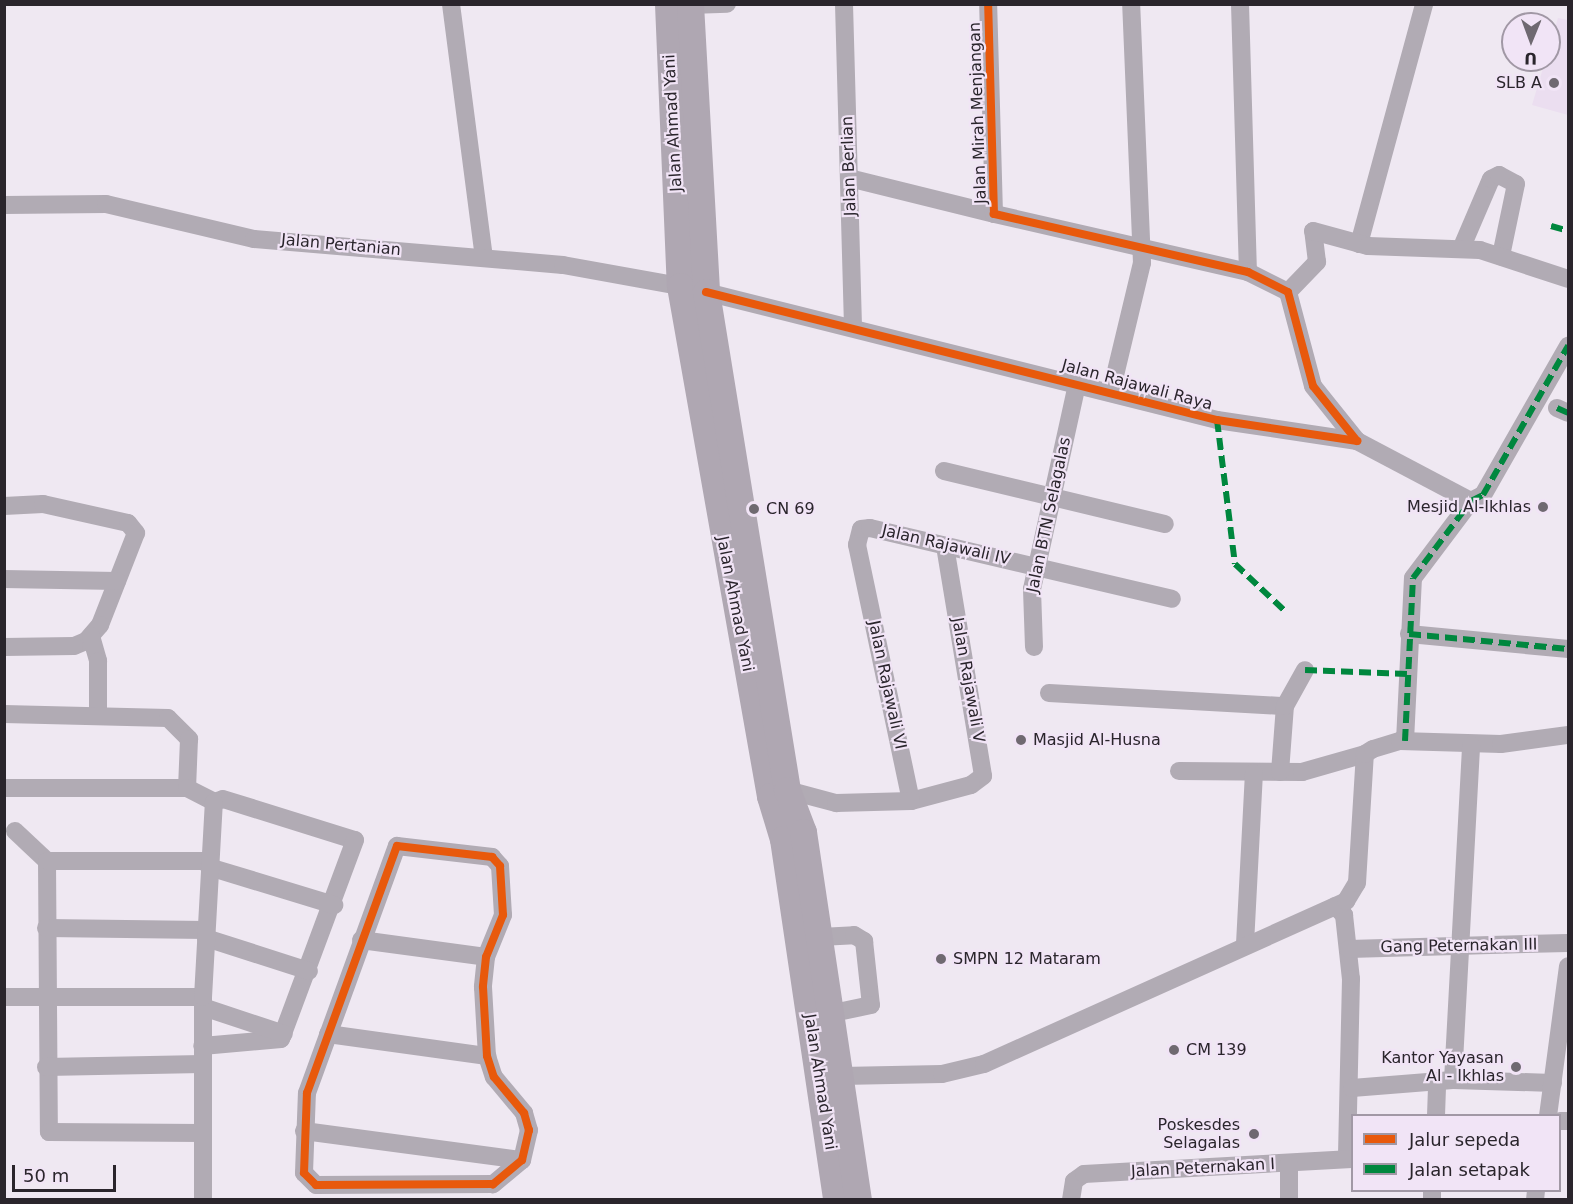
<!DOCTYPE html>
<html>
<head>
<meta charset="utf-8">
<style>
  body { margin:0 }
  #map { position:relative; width:1573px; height:1204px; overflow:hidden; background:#efe8f2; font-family:"DejaVu Sans",sans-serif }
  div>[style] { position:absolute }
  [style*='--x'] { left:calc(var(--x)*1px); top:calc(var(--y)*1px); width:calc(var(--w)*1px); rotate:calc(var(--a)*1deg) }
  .built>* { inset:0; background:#ebdef0 }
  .minor>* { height:18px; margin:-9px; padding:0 9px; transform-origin:9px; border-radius:9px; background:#b1abb4 }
  .highway>* { height:27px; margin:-13.5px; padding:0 13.5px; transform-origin:13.5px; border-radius:13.5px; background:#afa7b2 }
  .quiet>* { height:6px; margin-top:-3px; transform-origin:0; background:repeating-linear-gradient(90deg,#00873e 0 12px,transparent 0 18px) }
  .cycleway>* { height:8px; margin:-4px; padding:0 4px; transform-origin:4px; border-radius:4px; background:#e8590c }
  .dots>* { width:16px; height:16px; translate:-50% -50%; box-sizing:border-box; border:3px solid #f1e4f6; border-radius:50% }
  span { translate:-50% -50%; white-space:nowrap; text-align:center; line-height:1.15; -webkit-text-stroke:4.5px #f1e4f6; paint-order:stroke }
  .poi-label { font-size:16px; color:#2a252c }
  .right { translate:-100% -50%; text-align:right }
  .left { translate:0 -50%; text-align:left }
  .street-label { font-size:16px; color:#2a252c }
  .frame { position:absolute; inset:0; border:6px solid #2a252c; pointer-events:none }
  .legend { position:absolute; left:1351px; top:1114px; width:210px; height:78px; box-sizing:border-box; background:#f1e4f6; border:2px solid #a198a5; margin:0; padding:8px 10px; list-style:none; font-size:18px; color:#2a252c }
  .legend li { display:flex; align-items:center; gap:12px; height:30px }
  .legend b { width:30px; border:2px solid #a198a5 }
  .north { position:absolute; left:1501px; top:12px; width:60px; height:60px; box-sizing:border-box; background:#f1e4f6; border:2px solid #a198a5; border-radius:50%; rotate:181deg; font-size:16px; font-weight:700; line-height:24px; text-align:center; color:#2a252c }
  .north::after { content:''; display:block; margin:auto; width:21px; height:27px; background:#6f6971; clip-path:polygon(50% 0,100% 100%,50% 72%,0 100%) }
  .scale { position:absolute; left:12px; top:1165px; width:104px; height:27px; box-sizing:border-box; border:3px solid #2a252c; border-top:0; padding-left:8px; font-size:18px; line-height:21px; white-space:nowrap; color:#2a252c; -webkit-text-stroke:4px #f1e4f6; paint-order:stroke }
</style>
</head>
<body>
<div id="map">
  <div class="built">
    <div style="clip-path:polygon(1558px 18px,1568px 20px,1568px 115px,1532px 105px)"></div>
  </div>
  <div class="minor">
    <div style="--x:451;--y:4;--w:256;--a:82.6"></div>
    <div style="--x:844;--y:4;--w:323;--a:88.4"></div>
    <div style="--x:1240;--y:4;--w:268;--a:88.3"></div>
    <div style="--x:690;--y:5;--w:37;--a:-2"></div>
    <div style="--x:849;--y:178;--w:149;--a:13.9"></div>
    <div style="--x:4;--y:205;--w:102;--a:-0.6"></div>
    <div style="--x:106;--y:204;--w:152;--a:13.3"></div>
    <div style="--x:254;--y:239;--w:310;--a:4.8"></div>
    <div style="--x:563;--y:265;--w:119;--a:10.2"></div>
    <div style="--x:1359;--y:244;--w:249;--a:-74.8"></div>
    <div style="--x:1461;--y:249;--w:76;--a:-66.8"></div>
    <div style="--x:1491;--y:179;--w:9;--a:-27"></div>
    <div style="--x:1499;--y:175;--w:19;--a:28"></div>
    <div style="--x:1516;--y:184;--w:74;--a:101.8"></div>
    <div style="--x:706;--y:292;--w:527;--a:14.06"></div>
    <div style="--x:1217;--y:420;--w:142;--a:8.5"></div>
    <div style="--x:1357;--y:441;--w:70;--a:-128.7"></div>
    <div style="--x:1313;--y:386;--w:97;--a:-104.9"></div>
    <div style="--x:1288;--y:292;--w:45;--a:-153.4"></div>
    <div style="--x:1248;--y:272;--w:261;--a:-167.1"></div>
    <div style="--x:994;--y:214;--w:210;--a:-91.6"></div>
    <div style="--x:1288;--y:292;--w:42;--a:-46"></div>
    <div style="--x:1317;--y:262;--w:31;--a:-97"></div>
    <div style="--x:1313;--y:231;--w:57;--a:15.3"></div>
    <div style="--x:1368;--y:246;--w:112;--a:2"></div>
    <div style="--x:1480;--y:250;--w:93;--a:18.2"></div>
    <div style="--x:1111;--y:392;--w:133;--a:-76.5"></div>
    <div style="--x:1142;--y:263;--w:259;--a:-92.4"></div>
    <div style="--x:1557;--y:408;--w:12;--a:24"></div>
    <div style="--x:1357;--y:441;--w:129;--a:27.8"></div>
    <div style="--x:944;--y:471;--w:227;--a:13.5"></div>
    <div style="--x:4;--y:506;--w:39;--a:-3"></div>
    <div style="--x:43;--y:504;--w:87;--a:12.6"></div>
    <div style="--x:128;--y:523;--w:13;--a:51"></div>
    <div style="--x:136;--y:533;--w:99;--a:111.4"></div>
    <div style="--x:100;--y:625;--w:21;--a:131"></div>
    <div style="--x:86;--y:641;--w:13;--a:157"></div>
    <div style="--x:74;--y:646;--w:70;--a:179.2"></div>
    <div style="--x:945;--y:546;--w:233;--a:80.6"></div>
    <div style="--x:983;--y:776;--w:15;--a:143"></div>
    <div style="--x:971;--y:785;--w:62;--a:165.1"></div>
    <div style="--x:911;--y:801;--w:262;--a:-101.9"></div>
    <div style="--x:857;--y:545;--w:16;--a:-76"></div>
    <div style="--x:861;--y:529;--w:9;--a:-6"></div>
    <div style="--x:870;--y:528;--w:310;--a:13.2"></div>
    <div style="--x:4;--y:579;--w:113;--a:1"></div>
    <div style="--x:1409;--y:634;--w:160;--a:5.4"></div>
    <div style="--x:91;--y:636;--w:26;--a:74"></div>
    <div style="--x:98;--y:661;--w:53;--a:90"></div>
    <div style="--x:1034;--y:647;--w:58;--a:-92"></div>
    <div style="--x:1032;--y:589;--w:210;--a:-77.6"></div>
    <div style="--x:1049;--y:693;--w:236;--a:3.2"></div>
    <div style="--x:4;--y:714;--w:164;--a:1.4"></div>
    <div style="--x:168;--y:718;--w:30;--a:45"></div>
    <div style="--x:189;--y:739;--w:49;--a:92.3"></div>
    <div style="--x:1405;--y:741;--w:163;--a:-87.2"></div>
    <div style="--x:1413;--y:578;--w:96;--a:-53"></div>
    <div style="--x:1471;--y:501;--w:13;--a:-27"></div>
    <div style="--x:1483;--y:495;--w:172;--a:-60.3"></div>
    <div style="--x:1179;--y:771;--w:123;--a:0.5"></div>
    <div style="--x:1302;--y:772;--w:66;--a:-15.9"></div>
    <div style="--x:1280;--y:772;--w:66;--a:-85.7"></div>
    <div style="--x:1285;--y:706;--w:41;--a:-60.9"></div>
    <div style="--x:4;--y:788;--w:183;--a:0"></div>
    <div style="--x:187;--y:788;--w:30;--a:27"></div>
    <div style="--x:214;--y:802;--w:9;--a:-18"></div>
    <div style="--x:223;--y:799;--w:138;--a:17.3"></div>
    <div style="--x:355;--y:840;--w:212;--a:110.4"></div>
    <div style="--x:281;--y:1039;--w:79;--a:174.9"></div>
    <div style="--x:787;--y:790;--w:51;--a:14.9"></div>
    <div style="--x:836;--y:803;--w:75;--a:-1.5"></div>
    <div style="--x:15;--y:831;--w:44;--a:43.2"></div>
    <div style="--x:47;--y:861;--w:271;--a:89.6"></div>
    <div style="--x:49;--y:1132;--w:153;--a:0.4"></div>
    <div style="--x:397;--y:846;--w:96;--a:6.6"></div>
    <div style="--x:492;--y:857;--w:12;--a:48"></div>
    <div style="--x:500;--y:866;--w:49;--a:86.5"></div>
    <div style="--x:503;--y:915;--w:45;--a:112"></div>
    <div style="--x:486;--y:957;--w:30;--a:96"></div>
    <div style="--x:483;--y:987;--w:69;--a:86.7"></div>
    <div style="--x:487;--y:1056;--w:22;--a:72"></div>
    <div style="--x:494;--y:1077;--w:47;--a:50.2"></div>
    <div style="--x:524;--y:1113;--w:18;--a:74"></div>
    <div style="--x:529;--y:1130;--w:31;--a:103"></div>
    <div style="--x:522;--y:1160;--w:38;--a:140"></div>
    <div style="--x:493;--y:1184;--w:177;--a:179.7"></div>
    <div style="--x:316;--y:1185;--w:17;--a:-135"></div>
    <div style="--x:304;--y:1173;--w:80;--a:-87.9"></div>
    <div style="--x:307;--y:1093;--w:263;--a:-70"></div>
    <div style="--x:47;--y:861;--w:162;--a:0"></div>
    <div style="--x:209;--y:867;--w:131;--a:16.9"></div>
    <div style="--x:1335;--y:906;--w:13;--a:45"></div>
    <div style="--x:1344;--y:915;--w:64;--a:83.8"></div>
    <div style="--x:1351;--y:979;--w:180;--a:91.3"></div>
    <div style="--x:46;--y:928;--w:160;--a:0.7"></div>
    <div style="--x:820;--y:937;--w:34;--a:-3"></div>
    <div style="--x:854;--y:935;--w:12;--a:31"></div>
    <div style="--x:864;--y:941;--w:64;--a:83.8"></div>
    <div style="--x:871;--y:1005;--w:40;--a:168"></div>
    <div style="--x:206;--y:938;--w:108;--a:17.8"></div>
    <div style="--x:361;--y:940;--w:126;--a:7.7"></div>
    <div style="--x:1245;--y:944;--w:171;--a:-87"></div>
    <div style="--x:1349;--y:949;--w:219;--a:-1.6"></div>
    <div style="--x:4;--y:997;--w:199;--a:0"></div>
    <div style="--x:203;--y:1007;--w:85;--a:18.4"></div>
    <div style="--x:328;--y:1034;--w:161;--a:7.9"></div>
    <div style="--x:46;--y:1067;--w:156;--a:-1.1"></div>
    <div style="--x:841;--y:1076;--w:101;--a:-1.1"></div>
    <div style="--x:942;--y:1074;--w:43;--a:-13.4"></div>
    <div style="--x:984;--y:1064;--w:397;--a:-24.2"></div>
    <div style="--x:1346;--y:901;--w:21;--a:-59"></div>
    <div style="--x:1357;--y:883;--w:129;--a:-86.5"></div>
    <div style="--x:1365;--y:754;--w:9;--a:-32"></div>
    <div style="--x:1373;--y:749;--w:28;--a:-17"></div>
    <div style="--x:1400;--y:741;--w:101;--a:1.7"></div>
    <div style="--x:1501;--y:744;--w:68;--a:-7.7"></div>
    <div style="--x:1453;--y:1080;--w:335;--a:-86.9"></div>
    <div style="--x:1352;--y:1088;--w:101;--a:-4.5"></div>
    <div style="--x:1453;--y:1080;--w:100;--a:1.7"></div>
    <div style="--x:1436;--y:1116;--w:35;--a:-88"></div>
    <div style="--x:1548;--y:1116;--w:151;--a:-82.4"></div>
    <div style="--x:1560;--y:1121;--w:8;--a:0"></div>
    <div style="--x:304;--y:1131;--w:220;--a:7.6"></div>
    <div style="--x:203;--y:1200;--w:203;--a:-90"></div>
    <div style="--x:203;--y:997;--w:195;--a:-86.8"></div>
    <div style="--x:1071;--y:1200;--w:19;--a:-81"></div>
    <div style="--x:1074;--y:1181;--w:12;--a:-35"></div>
    <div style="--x:1084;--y:1174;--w:268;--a:-3.2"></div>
    <div style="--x:1289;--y:1200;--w:37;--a:-90"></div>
    <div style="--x:1432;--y:1200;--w:10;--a:-90"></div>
    <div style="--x:1535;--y:1200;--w:10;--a:-84"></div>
  </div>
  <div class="highway">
    <div style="--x:668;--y:4;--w:282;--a:87.6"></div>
    <div style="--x:680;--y:286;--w:518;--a:79.99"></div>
    <div style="--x:770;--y:796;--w:45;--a:73.2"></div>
    <div style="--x:783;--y:839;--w:365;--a:81.6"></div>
    <div style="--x:690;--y:4;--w:288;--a:86.8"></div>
    <div style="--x:706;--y:292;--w:505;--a:80.76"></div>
    <div style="--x:787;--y:790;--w:45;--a:69.1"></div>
    <div style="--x:803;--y:832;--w:372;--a:81.5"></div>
  </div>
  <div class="quiet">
    <div style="--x:1551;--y:226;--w:18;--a:16"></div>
    <div style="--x:1557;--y:408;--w:12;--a:24"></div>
    <div style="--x:1217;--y:420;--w:145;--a:82.9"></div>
    <div style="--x:1235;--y:564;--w:70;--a:43.3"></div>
    <div style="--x:1409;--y:634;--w:160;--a:5.4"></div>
    <div style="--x:1305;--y:670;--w:102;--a:2.2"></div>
    <div style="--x:1405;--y:741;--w:163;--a:-87.2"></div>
    <div style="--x:1413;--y:578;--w:96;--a:-53"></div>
    <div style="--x:1471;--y:501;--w:13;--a:-27"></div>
    <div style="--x:1483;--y:495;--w:172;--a:-60.3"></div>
  </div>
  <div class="cycleway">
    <div style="--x:706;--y:292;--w:527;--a:14.06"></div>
    <div style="--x:1217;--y:420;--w:142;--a:8.5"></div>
    <div style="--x:1357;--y:441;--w:70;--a:-128.7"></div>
    <div style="--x:1313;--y:386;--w:97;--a:-104.9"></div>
    <div style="--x:1288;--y:292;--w:45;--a:-153.4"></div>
    <div style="--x:1248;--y:272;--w:261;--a:-167.1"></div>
    <div style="--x:994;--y:214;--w:210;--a:-91.6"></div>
    <div style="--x:397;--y:846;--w:96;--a:6.6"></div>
    <div style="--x:492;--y:857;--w:12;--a:48"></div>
    <div style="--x:500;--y:866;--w:49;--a:86.5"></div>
    <div style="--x:503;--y:915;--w:45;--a:112"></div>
    <div style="--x:486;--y:957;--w:30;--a:96"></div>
    <div style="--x:483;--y:987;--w:69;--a:86.7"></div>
    <div style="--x:487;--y:1056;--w:22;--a:72"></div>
    <div style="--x:494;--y:1077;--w:47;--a:50.2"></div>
    <div style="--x:524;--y:1113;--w:18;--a:74"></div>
    <div style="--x:529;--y:1130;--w:31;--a:103"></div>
    <div style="--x:522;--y:1160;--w:38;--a:140"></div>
    <div style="--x:493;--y:1184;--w:177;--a:179.7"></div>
    <div style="--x:316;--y:1185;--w:17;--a:-135"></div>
    <div style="--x:304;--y:1173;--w:80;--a:-87.9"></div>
    <div style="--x:307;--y:1093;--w:263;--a:-70"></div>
  </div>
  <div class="dots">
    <div style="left:1554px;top:83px;background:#6f6971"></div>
    <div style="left:1543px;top:507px;background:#6f6971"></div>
    <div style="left:754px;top:509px;background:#6f6971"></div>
    <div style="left:1021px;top:740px;background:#6f6971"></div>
    <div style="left:941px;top:959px;background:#6f6971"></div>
    <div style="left:1174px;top:1050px;background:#6f6971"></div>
    <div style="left:1516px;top:1067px;background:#6f6971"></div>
    <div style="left:1254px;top:1134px;background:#6f6971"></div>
  </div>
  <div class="poi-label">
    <span class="right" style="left:1542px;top:83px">SLB A</span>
    <span class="right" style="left:1531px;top:507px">Mesjid Al-Ikhlas</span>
    <span class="left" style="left:766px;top:509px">CN 69</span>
    <span class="left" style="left:1033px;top:740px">Masjid Al-Husna</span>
    <span class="left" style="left:953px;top:959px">SMPN 12 Mataram</span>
    <span class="left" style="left:1186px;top:1050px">CM 139</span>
    <span class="right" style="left:1504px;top:1067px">Kantor Yayasan<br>Al - Ikhlas</span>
    <span class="right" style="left:1240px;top:1134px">Poskesdes<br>Selagalas</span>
  </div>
  <div class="street-label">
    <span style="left:978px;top:113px;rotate:-92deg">Jalan Mirah Menjangan</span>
    <span style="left:673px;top:123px;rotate:-93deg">Jalan Ahmad Yani</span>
    <span style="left:849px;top:166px;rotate:-92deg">Jalan Berlian</span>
    <span style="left:341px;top:245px;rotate:5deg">Jalan Pertanian</span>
    <span style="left:1137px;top:385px;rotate:15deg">Jalan Rajawali Raya</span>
    <span style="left:1049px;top:515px;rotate:-78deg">Jalan BTN Selagalas</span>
    <span style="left:946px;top:545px;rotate:13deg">Jalan Rajawali IV</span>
    <span style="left:735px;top:604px;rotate:79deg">Jalan Ahmad Yani</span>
    <span style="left:968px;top:680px;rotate:80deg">Jalan Rajawali V</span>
    <span style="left:887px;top:685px;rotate:78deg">Jalan Rajawali VI</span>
    <span style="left:1459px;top:946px;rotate:-1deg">Gang Peternakan III</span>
    <span style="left:820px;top:1082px;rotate:81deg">Jalan Ahmad Yani</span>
    <span style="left:1203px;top:1168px;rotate:-3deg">Jalan Peternakan I</span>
  </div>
  <div class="frame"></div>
  <ul class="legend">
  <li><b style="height:8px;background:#e8590c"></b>Jalur sepeda</li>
  <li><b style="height:8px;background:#00873e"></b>Jalan setapak</li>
  </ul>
  <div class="north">U</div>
  <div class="scale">50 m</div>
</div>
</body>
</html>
